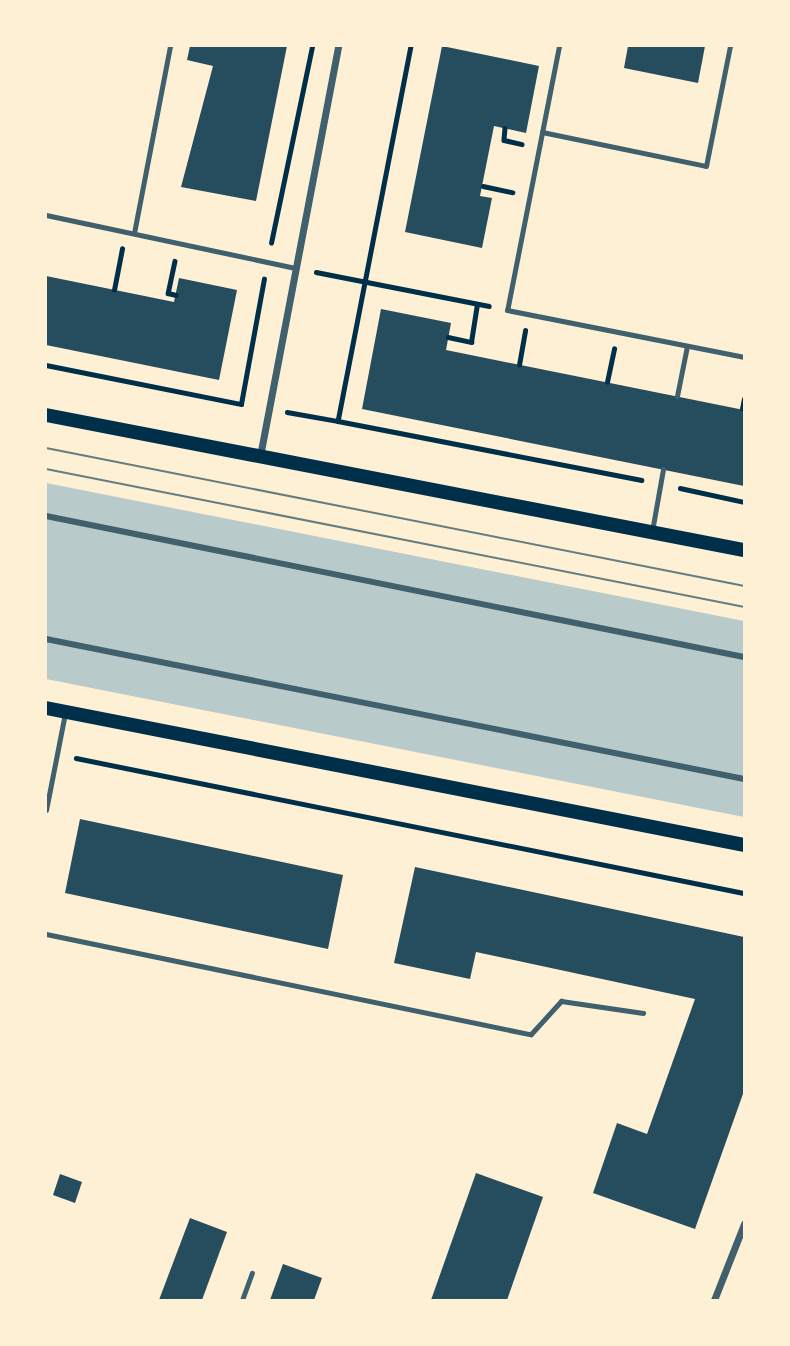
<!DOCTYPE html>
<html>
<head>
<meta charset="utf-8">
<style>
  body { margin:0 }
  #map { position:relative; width:790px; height:1346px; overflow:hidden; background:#fdf0d5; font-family:Barlow,sans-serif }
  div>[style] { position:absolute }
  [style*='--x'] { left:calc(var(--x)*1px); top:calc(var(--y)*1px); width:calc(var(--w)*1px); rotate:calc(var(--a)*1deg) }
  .green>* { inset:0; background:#b9caca }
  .building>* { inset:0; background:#264d5e }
  .path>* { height:4.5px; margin:-2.25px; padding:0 2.25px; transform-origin:2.25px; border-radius:2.25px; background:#003049 }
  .service>* { height:5px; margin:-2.5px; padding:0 2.5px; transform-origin:2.5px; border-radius:2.5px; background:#3f606c }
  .pedestrian>* { height:6px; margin:-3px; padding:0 3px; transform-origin:3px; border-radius:3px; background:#3f606c }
  .minor>* { height:7px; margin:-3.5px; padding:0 3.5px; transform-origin:3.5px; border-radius:3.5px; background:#3f606c }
  .secondary>* { height:14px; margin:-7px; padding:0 7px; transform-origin:7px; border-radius:7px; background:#003049 }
  .tram>* { height:2px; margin:-1px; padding:0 1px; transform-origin:1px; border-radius:1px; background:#657d81 }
  span { translate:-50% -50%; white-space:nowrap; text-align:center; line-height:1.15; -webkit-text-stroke:5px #fdf0d5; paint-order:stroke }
  .frame { position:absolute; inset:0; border:47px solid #fdf0d5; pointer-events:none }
</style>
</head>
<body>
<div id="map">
  <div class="green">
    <div style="clip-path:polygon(46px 483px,744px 621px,744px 817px,46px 679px)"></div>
  </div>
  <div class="building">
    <div style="clip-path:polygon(190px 46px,287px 46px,256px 201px,181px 187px,213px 66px,187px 60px)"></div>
    <div style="clip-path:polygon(442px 46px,539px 66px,526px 133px,494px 126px,480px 196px,492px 198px,482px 248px,405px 232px)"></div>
    <div style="clip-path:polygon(628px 46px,705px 46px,698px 83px,624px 68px)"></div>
    <div style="clip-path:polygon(46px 276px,174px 302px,179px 278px,237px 290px,219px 380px,46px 345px)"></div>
    <div style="clip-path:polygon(381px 309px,451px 323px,446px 350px,744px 410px,744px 486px,362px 409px)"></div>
    <div style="clip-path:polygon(80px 819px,343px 875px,328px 949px,65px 893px)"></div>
    <div style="clip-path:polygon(415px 867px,744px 937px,744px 1091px,695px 1229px,593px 1193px,617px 1123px,647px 1134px,695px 999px,476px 952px,470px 979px,394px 963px)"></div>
    <div style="clip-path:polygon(476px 1173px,543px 1197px,507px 1300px,431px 1300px)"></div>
    <div style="clip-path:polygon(60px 1174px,82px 1182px,75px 1203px,53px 1195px)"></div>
    <div style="clip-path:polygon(190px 1218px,227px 1232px,202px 1300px,159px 1300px)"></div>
    <div style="clip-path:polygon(283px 1264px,322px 1278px,314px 1300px,270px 1300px)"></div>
  </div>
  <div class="path">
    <div style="--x:411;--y:46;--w:382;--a:101"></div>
    <div style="--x:338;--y:421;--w:309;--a:11"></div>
    <div style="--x:505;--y:128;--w:12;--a:95"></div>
    <div style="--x:504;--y:140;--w:18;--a:13"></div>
    <div style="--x:483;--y:186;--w:30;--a:12"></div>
    <div style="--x:271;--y:243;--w:201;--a:-78.2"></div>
    <div style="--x:175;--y:261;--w:33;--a:102"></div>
    <div style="--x:168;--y:293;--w:8;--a:14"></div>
    <div style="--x:316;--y:272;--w:176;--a:11.1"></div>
    <div style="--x:114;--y:290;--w:42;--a:-79"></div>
    <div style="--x:448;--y:337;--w:24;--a:12"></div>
    <div style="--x:471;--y:342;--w:38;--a:-81"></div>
    <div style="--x:46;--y:365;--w:199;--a:11.3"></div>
    <div style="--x:241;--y:404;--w:127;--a:-79.6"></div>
    <div style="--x:519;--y:365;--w:35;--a:-80"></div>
    <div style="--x:607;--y:382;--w:34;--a:-78"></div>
    <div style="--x:742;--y:409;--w:10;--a:-79"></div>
    <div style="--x:287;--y:412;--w:52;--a:10"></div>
    <div style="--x:680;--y:488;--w:66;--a:12.3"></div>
    <div style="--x:76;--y:758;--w:682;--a:11.43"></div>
  </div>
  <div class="service">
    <div style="--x:559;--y:46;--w:269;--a:101.1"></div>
    <div style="--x:507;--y:310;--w:242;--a:11.2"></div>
    <div style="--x:542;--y:132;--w:167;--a:11.7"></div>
    <div style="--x:706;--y:166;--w:122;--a:-78.7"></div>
    <div style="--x:46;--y:215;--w:256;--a:12"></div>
    <div style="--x:134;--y:233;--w:190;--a:-79.1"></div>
    <div style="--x:677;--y:396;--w:51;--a:-78.7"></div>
    <div style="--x:652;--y:531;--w:63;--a:-79.9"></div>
    <div style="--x:46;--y:810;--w:99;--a:-78.9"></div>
    <div style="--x:46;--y:934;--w:495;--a:11.7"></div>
    <div style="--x:531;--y:1034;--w:45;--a:-47.7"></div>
    <div style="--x:561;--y:1001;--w:83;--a:8.3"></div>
    <div style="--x:242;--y:1300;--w:29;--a:-70"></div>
  </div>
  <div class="pedestrian">
    <div style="--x:46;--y:516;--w:712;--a:11.42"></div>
    <div style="--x:46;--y:639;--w:712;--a:11.34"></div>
  </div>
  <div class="minor">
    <div style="--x:260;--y:456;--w:417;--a:-79.2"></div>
    <div style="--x:714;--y:1300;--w:82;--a:-68.5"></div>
  </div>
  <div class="secondary">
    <div style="--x:46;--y:415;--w:711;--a:10.95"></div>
    <div style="--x:46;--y:708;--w:711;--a:11.1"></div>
  </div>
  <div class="tram">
    <div style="--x:46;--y:448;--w:712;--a:11.18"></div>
    <div style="--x:46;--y:469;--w:712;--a:11.18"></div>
  </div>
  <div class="frame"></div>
</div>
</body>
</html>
